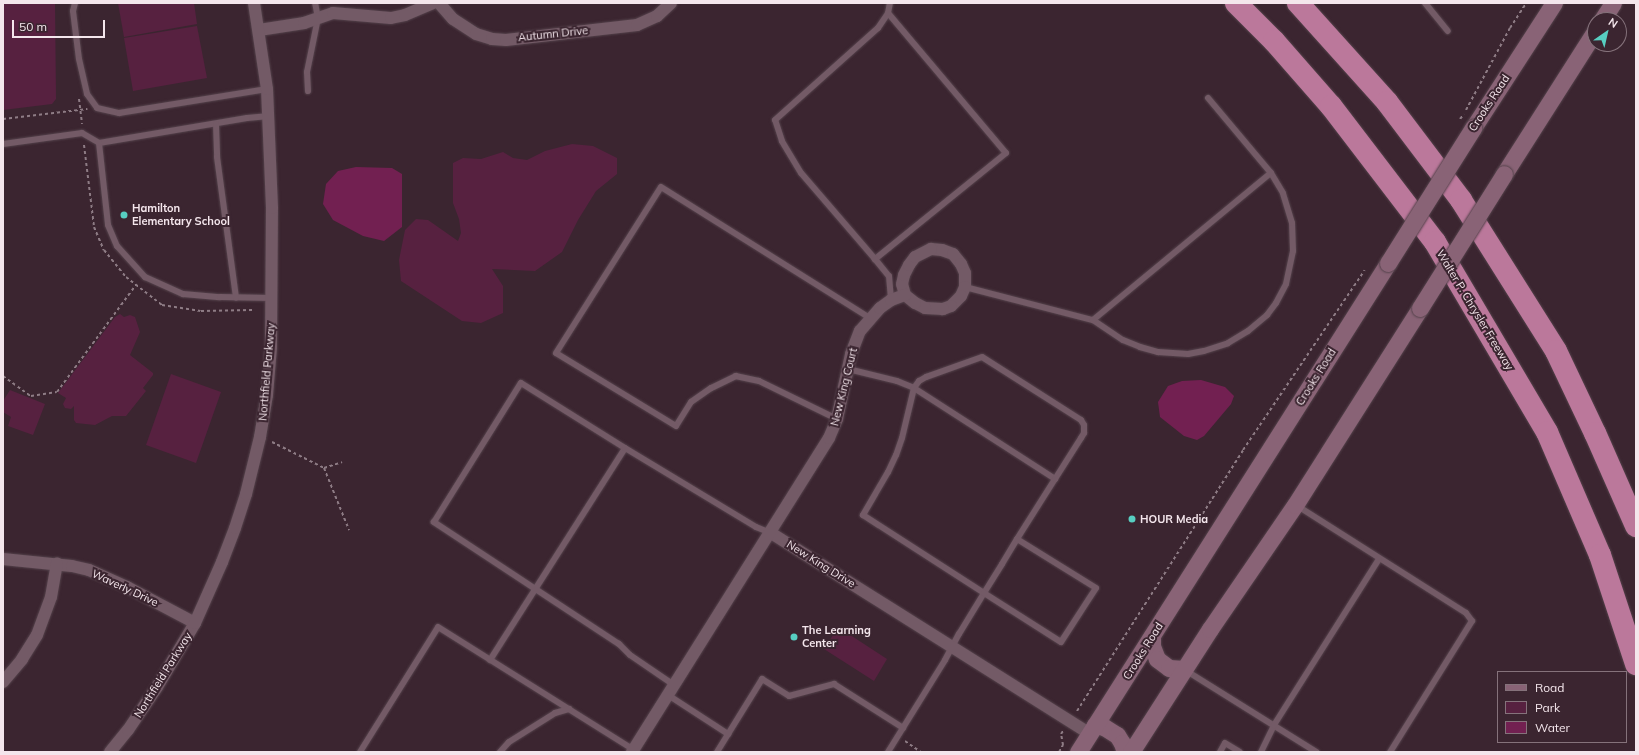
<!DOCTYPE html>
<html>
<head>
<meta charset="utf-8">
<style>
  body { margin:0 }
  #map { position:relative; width:1639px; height:755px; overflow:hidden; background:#3b2530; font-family:Mulish,sans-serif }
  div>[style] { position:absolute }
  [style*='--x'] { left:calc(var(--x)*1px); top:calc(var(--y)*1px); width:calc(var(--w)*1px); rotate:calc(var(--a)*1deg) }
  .green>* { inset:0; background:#572140 }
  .water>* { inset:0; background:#722051 }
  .path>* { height:2px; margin-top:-1px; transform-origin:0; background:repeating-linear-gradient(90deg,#8e7c85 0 3px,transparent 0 6px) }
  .roads { filter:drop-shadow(0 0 1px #54424b) drop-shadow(0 0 1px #54424b) }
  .service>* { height:6px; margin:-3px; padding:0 3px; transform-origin:3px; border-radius:3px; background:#735a66 }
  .minor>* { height:12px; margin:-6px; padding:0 6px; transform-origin:6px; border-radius:6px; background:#735a66 }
  .secondary>* { height:17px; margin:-8.5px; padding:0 8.5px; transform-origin:8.5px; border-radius:8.5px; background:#896376 }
  .motorway>* { height:22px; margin:-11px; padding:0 11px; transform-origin:11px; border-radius:11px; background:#bb789b }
  .path-bridge>* { height:2px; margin-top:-1px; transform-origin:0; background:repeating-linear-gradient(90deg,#8e7c85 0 3px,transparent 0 6px) }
  .bridges { filter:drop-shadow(0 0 1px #54424b) drop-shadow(0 0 1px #54424b) }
  .secondary-bridge>* { height:17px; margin:-8.5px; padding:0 8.5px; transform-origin:8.5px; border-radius:8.5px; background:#896376 }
  .dots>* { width:11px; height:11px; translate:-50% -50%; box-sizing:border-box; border:2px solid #3b2530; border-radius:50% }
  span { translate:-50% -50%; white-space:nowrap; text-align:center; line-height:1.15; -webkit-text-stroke:4px #3b2530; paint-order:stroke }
  .street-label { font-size:11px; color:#f4e6ec }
  .poi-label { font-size:11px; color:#f4e6ec; font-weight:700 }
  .left { translate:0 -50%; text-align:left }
  .frame { position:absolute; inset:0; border:4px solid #f4e6ec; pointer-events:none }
  .legend { position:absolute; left:1497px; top:671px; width:130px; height:72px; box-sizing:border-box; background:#3b2530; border:1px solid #85727b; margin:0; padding:5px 7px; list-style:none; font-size:12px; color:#f4e6ec }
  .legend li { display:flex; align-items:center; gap:8px; height:20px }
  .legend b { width:20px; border:1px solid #85727b }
  .north { position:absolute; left:1587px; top:12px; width:40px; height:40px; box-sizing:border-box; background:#3b2530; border:1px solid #85727b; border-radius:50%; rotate:34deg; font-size:11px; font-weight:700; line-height:16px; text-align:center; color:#f4e6ec }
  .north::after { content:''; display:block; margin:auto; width:14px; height:18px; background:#57cec1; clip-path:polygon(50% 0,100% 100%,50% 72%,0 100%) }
  .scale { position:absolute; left:12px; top:20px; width:93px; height:18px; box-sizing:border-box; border:2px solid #f4e6ec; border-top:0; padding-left:5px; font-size:12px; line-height:14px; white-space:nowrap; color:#f4e6ec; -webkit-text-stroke:3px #3b2530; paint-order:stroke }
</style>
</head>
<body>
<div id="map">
  <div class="green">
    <div style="clip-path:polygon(3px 3px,55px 3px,56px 99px,52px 104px,3px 110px)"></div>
    <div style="clip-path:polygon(118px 3px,194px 3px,197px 24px,124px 37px)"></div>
    <div style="clip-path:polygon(197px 26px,207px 78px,133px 91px,124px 38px)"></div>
    <div style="clip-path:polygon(572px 144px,593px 146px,617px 158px,617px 174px,596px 191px,578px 220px,562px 252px,535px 271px,492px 269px,503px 286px,503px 313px,481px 323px,462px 321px,401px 281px,399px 260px,405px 230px,416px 219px,428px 220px,458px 241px,461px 233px,459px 219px,453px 203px,453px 163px,463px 158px,481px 159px,503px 152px,513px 158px,527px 160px,545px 151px)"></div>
    <div style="clip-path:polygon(120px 314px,124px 317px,130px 315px,135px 317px,140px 332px,130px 355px,153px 373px,153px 375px,143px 388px,146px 391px,126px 416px,112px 416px,95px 425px,76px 423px,74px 420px,74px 406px,71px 409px,65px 408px,63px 404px,66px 398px,58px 393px,115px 317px)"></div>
    <div style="clip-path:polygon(171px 374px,221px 392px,196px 463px,146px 445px)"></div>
    <div style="clip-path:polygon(10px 390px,45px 404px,33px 435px,8px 426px,11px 417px,3px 412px,3px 401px)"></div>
    <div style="clip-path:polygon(838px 627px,887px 659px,874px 681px,824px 649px)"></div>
  </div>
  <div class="water">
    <div style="clip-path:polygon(356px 167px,392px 168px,402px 174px,402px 227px,384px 241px,363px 236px,333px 220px,323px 204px,326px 184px,338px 171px)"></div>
    <div style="clip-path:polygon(1201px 380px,1225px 387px,1234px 396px,1231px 404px,1204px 436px,1197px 440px,1184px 436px,1160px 417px,1158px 402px,1168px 386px,1182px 381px)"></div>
  </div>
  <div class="path">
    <div style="--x:79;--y:99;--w:25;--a:83"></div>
    <div style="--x:1466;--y:110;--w:93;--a:-61.8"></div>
    <div style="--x:1510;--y:28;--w:30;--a:-57"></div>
    <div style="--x:3;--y:119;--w:85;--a:-6.8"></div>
    <div style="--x:84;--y:145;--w:83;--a:83"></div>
    <div style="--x:94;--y:227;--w:25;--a:67"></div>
    <div style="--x:104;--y:250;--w:35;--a:51"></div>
    <div style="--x:126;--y:277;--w:46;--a:37.9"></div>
    <div style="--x:162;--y:305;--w:39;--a:9"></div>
    <div style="--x:201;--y:311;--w:51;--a:-1.1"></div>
    <div style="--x:3;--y:376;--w:34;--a:36"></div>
    <div style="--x:31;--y:396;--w:26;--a:-9"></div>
    <div style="--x:57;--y:392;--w:133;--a:-53.6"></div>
    <div style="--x:272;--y:442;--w:58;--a:26.6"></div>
    <div style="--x:324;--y:468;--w:19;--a:-18"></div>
    <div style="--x:324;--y:468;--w:67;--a:68"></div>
    <div style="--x:1077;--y:711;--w:309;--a:-57.5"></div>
    <div style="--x:1243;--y:450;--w:217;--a:-55.9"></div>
    <div style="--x:905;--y:741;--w:19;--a:35"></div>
    <div style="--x:1059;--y:752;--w:8;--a:-60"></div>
    <div style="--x:1063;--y:745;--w:11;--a:-100"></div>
    <div style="--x:1061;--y:734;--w:4;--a:-56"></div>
  </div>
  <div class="roads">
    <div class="service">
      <div style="--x:75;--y:3;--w:8;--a:104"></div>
      <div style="--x:73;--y:11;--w:48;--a:82.9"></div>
      <div style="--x:79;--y:59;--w:36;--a:77"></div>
      <div style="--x:87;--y:94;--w:17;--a:54"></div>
      <div style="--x:97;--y:108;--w:23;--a:13"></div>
      <div style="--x:119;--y:113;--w:150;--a:-9.2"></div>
      <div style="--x:1425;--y:3;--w:36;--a:51"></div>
      <div style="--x:888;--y:13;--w:183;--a:49.9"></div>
      <div style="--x:1006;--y:153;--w:169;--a:141"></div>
      <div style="--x:875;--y:259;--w:22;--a:51"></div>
      <div style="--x:889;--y:276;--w:24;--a:85"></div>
      <div style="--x:308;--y:91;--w:19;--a:-93"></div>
      <div style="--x:307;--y:72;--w:55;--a:-78.5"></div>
      <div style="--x:318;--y:18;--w:15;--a:-101"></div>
      <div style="--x:269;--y:116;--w:22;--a:175"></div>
      <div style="--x:247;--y:118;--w:150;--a:170.4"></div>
      <div style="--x:99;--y:143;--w:82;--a:83.7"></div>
      <div style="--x:108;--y:225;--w:23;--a:67"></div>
      <div style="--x:117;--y:246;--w:42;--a:47.9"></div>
      <div style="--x:145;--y:277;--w:42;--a:24.1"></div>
      <div style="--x:183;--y:294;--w:37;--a:5"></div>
      <div style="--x:220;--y:297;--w:52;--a:1.1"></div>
      <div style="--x:216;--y:124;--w:33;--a:88"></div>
      <div style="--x:217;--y:157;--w:142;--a:82.3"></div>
      <div style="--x:3;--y:144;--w:80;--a:-7.9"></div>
      <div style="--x:82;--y:133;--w:20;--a:30"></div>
      <div style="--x:875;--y:259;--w:113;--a:-130.7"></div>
      <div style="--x:801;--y:173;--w:37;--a:-121"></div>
      <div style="--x:782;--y:141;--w:22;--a:-108"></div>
      <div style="--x:775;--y:120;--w:138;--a:-41.8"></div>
      <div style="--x:878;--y:28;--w:18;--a:-56"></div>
      <div style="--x:888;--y:13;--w:10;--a:-79"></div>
      <div style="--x:965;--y:287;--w:132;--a:14.5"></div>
      <div style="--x:1093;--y:320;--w:36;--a:34"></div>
      <div style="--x:1123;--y:340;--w:18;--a:22"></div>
      <div style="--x:1140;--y:347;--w:19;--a:16"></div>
      <div style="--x:1158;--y:352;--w:30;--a:4"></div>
      <div style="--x:1188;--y:354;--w:16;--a:-11"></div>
      <div style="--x:1204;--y:351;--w:25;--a:-18"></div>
      <div style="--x:1228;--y:343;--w:23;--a:-31"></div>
      <div style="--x:1248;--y:331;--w:25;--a:-40"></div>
      <div style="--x:1267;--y:315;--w:15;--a:-53"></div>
      <div style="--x:1276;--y:303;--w:21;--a:-62"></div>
      <div style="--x:1286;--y:284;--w:34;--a:-78"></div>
      <div style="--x:1293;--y:251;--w:28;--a:-92"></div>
      <div style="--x:1292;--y:223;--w:31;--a:-107"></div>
      <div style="--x:1283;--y:193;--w:23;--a:-121"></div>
      <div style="--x:1271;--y:173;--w:98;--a:-130"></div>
      <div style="--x:1093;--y:320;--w:231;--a:-39.6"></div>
      <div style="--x:848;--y:369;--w:50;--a:13.8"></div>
      <div style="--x:897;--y:381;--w:18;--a:22"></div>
      <div style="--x:914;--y:388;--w:168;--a:32.8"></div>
      <div style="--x:837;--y:419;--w:87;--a:-154"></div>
      <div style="--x:759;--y:381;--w:24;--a:-168"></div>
      <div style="--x:736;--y:376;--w:28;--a:154"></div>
      <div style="--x:711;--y:388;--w:24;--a:145"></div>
      <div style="--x:691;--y:402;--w:28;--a:122"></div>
      <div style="--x:676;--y:426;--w:140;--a:-148.7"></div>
      <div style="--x:556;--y:353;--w:196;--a:-57.7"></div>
      <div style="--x:661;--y:187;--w:247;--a:32.1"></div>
      <div style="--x:1296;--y:505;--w:201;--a:32.4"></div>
      <div style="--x:1466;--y:613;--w:10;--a:53"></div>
      <div style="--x:1472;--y:621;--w:155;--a:122"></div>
      <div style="--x:490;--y:660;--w:251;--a:-57.5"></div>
      <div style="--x:1185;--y:670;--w:155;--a:32"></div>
      <div style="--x:674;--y:685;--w:53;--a:-145.7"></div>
      <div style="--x:630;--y:655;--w:16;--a:-135"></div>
      <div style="--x:619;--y:644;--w:222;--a:-146.6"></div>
      <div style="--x:434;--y:522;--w:164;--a:-58"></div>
      <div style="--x:521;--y:383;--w:123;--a:32"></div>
      <div style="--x:625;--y:448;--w:153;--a:31.1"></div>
      <div style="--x:756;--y:527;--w:16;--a:22"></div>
      <div style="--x:668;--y:695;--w:72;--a:33"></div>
      <div style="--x:360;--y:752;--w:147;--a:-58"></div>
      <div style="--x:438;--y:627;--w:231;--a:32.1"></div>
      <div style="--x:500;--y:752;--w:13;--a:-48"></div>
      <div style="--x:509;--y:742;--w:54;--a:-32.2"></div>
      <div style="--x:555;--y:713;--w:15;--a:-16"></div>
      <div style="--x:717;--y:752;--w:86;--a:-58.3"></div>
      <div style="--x:762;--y:679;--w:32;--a:32"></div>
      <div style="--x:789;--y:696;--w:47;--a:-14.9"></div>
      <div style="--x:834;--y:684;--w:82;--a:32.5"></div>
      <div style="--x:888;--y:752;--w:108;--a:-58.2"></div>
      <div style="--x:945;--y:660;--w:30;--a:-62"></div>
      <div style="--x:959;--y:634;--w:48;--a:-58.6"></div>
      <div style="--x:984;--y:593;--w:34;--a:-58"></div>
      <div style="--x:1002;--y:564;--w:29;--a:-59"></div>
      <div style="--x:1017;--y:539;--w:71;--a:-57.7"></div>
      <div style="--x:1055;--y:479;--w:49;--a:-57.6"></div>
      <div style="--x:1081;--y:438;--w:6;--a:-59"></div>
      <div style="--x:1084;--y:433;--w:8;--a:-90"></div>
      <div style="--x:1084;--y:425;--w:6;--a:-121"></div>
      <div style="--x:1081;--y:420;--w:117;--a:-147.5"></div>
      <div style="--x:982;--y:357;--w:59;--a:160.3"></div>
      <div style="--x:926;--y:377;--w:8;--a:150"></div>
      <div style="--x:919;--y:381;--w:9;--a:126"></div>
      <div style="--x:914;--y:388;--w:51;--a:103.5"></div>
      <div style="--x:902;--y:438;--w:18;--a:109"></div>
      <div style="--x:896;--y:455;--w:19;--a:115"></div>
      <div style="--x:888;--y:472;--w:50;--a:120.2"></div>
      <div style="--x:863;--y:515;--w:144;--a:32.8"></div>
      <div style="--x:984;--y:593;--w:91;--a:32.5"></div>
      <div style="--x:1061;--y:642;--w:64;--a:-57.1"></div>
      <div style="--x:1096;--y:588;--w:93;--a:-148.2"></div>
      <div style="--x:1220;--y:752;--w:10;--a:-61"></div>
      <div style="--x:1225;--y:743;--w:17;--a:31"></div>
      <div style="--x:1261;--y:752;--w:30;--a:-64"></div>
      <div style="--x:1274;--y:725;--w:196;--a:-57.7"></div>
    </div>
    <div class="minor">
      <div style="--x:439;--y:3;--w:21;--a:49"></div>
      <div style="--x:453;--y:19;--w:27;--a:33"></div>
      <div style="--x:476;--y:34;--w:17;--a:17"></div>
      <div style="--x:492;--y:39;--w:14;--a:4"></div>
      <div style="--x:506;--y:40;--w:132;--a:-6.5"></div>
      <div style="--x:637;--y:25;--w:22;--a:-24"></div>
      <div style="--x:657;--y:16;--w:19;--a:-43"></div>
      <div style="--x:259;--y:30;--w:46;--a:-8.8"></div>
      <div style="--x:304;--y:23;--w:31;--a:-19"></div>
      <div style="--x:333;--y:13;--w:58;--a:4.9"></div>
      <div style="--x:391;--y:18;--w:14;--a:-12"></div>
      <div style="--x:405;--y:15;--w:30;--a:-23"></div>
      <div style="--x:931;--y:249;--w:11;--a:5"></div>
      <div style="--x:942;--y:250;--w:12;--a:20"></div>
      <div style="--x:953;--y:254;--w:13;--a:51"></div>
      <div style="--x:961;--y:264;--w:10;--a:66"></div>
      <div style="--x:965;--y:273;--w:14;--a:90"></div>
      <div style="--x:965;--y:287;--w:10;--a:114"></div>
      <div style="--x:961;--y:296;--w:14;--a:135"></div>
      <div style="--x:951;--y:306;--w:9;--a:159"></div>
      <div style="--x:943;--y:309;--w:18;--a:-177"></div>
      <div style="--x:925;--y:308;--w:11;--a:-153"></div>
      <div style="--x:915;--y:303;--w:13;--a:-141"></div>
      <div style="--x:905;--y:295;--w:11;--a:-105"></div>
      <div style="--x:902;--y:284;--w:9;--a:-77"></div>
      <div style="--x:904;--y:275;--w:11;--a:-63"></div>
      <div style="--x:909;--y:265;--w:10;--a:-53"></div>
      <div style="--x:915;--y:257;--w:18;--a:-27"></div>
      <div style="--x:771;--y:533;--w:377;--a:32.2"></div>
      <div style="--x:3;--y:559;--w:69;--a:5.8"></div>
      <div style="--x:72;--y:566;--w:17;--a:13"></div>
      <div style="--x:89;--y:570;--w:42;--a:24.1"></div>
      <div style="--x:127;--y:587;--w:77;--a:27.9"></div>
      <div style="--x:3;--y:682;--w:30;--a:-50"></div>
      <div style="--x:22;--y:659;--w:28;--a:-58"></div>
      <div style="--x:37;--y:635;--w:40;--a:-69.8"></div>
      <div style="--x:51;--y:597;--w:34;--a:-80"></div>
      <div style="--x:110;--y:752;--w:28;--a:-51"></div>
      <div style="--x:128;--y:730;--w:52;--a:-56"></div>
      <div style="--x:157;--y:687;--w:74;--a:-59.3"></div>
      <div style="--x:195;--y:623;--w:67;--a:-66.1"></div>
      <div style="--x:222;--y:562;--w:36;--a:-69"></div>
      <div style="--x:235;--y:528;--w:36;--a:-72"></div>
      <div style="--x:246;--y:494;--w:59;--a:-76.2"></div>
      <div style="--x:260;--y:437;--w:43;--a:-80.5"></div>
      <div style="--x:267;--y:395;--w:48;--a:-85.2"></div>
      <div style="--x:271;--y:347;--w:139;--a:-89.6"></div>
      <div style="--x:272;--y:208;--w:119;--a:-92.4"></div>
      <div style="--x:267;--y:89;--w:87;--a:-98.6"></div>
      <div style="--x:632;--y:752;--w:371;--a:-57.9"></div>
      <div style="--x:829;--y:438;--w:21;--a:-67"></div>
      <div style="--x:837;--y:419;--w:66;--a:-77.8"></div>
      <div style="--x:851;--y:354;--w:25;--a:-69"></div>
      <div style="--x:860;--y:331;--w:30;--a:-49"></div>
      <div style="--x:880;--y:308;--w:14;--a:-36"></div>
      <div style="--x:891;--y:300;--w:15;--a:-20"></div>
    </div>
    <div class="secondary">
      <div style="--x:1602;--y:20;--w:20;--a:-57"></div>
      <div style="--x:1473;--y:128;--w:149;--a:-57.1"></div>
      <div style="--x:1504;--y:174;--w:169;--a:-57.5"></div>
      <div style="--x:1152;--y:636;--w:10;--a:90"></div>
      <div style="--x:1152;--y:646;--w:14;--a:69"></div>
      <div style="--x:1157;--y:659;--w:15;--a:37"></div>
      <div style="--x:1169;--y:668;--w:15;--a:4"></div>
      <div style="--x:1095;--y:725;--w:9;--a:13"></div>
      <div style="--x:1104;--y:727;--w:15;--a:32"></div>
      <div style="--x:1117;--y:735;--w:9;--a:58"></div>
      <div style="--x:1122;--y:743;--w:9;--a:72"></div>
      <div style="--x:1078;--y:752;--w:579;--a:-57.63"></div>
      <div style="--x:1131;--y:752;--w:146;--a:-57.3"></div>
      <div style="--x:1210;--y:629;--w:150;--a:-55.6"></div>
      <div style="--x:1295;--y:505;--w:233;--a:-57.6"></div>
    </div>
    <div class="motorway">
      <div style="--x:1236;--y:3;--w:54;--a:45"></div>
      <div style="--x:1274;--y:41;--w:86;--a:48.8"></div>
      <div style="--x:1331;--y:106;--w:171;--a:52.6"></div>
      <div style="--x:1435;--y:242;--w:221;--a:59.5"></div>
      <div style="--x:1547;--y:432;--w:134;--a:66.7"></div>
      <div style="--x:1600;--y:555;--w:115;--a:71.7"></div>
      <div style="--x:1298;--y:3;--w:133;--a:48"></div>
      <div style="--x:1387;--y:102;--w:123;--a:52.9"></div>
      <div style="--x:1461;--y:200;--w:178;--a:57.8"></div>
      <div style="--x:1556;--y:351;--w:91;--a:64.6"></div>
      <div style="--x:1595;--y:433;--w:102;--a:66.2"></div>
    </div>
  </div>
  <div class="path-bridge">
    <div style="--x:1460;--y:119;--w:6;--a:-51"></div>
  </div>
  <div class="bridges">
    <div class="secondary-bridge">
      <div style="--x:1388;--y:263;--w:160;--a:-57.8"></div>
      <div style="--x:1420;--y:308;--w:158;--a:-57.9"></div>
    </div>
  </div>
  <div class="dots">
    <div style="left:124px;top:215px;background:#57cec1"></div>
    <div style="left:1132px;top:519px;background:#57cec1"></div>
    <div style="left:794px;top:637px;background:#57cec1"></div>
  </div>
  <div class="street-label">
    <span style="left:553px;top:34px;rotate:-6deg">Autumn Drive</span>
    <span style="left:1489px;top:103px;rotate:-57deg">Crooks Road</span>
    <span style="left:1475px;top:310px;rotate:59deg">Walter P. Chrysler Freeway</span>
    <span style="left:267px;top:372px;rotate:-85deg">Northfield Parkway</span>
    <span style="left:1316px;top:377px;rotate:-58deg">Crooks Road</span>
    <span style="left:844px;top:387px;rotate:-76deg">New King Court</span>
    <span style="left:821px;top:564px;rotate:32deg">New King Drive</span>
    <span style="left:125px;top:588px;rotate:25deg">Waverly Drive</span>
    <span style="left:1143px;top:651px;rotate:-58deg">Crooks Road</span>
    <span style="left:163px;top:675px;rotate:-58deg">Northfield Parkway</span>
  </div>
  <div class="poi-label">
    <span class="left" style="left:132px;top:215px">Hamilton<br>Elementary School</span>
    <span class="left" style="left:1140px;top:519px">HOUR Media</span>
    <span class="left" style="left:802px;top:637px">The Learning<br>Center</span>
  </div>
  <div class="frame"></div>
  <ul class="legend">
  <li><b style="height:5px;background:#896376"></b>Road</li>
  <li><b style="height:11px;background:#572140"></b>Park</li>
  <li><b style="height:11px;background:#722051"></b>Water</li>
  </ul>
  <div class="north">N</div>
  <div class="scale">50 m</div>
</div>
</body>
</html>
